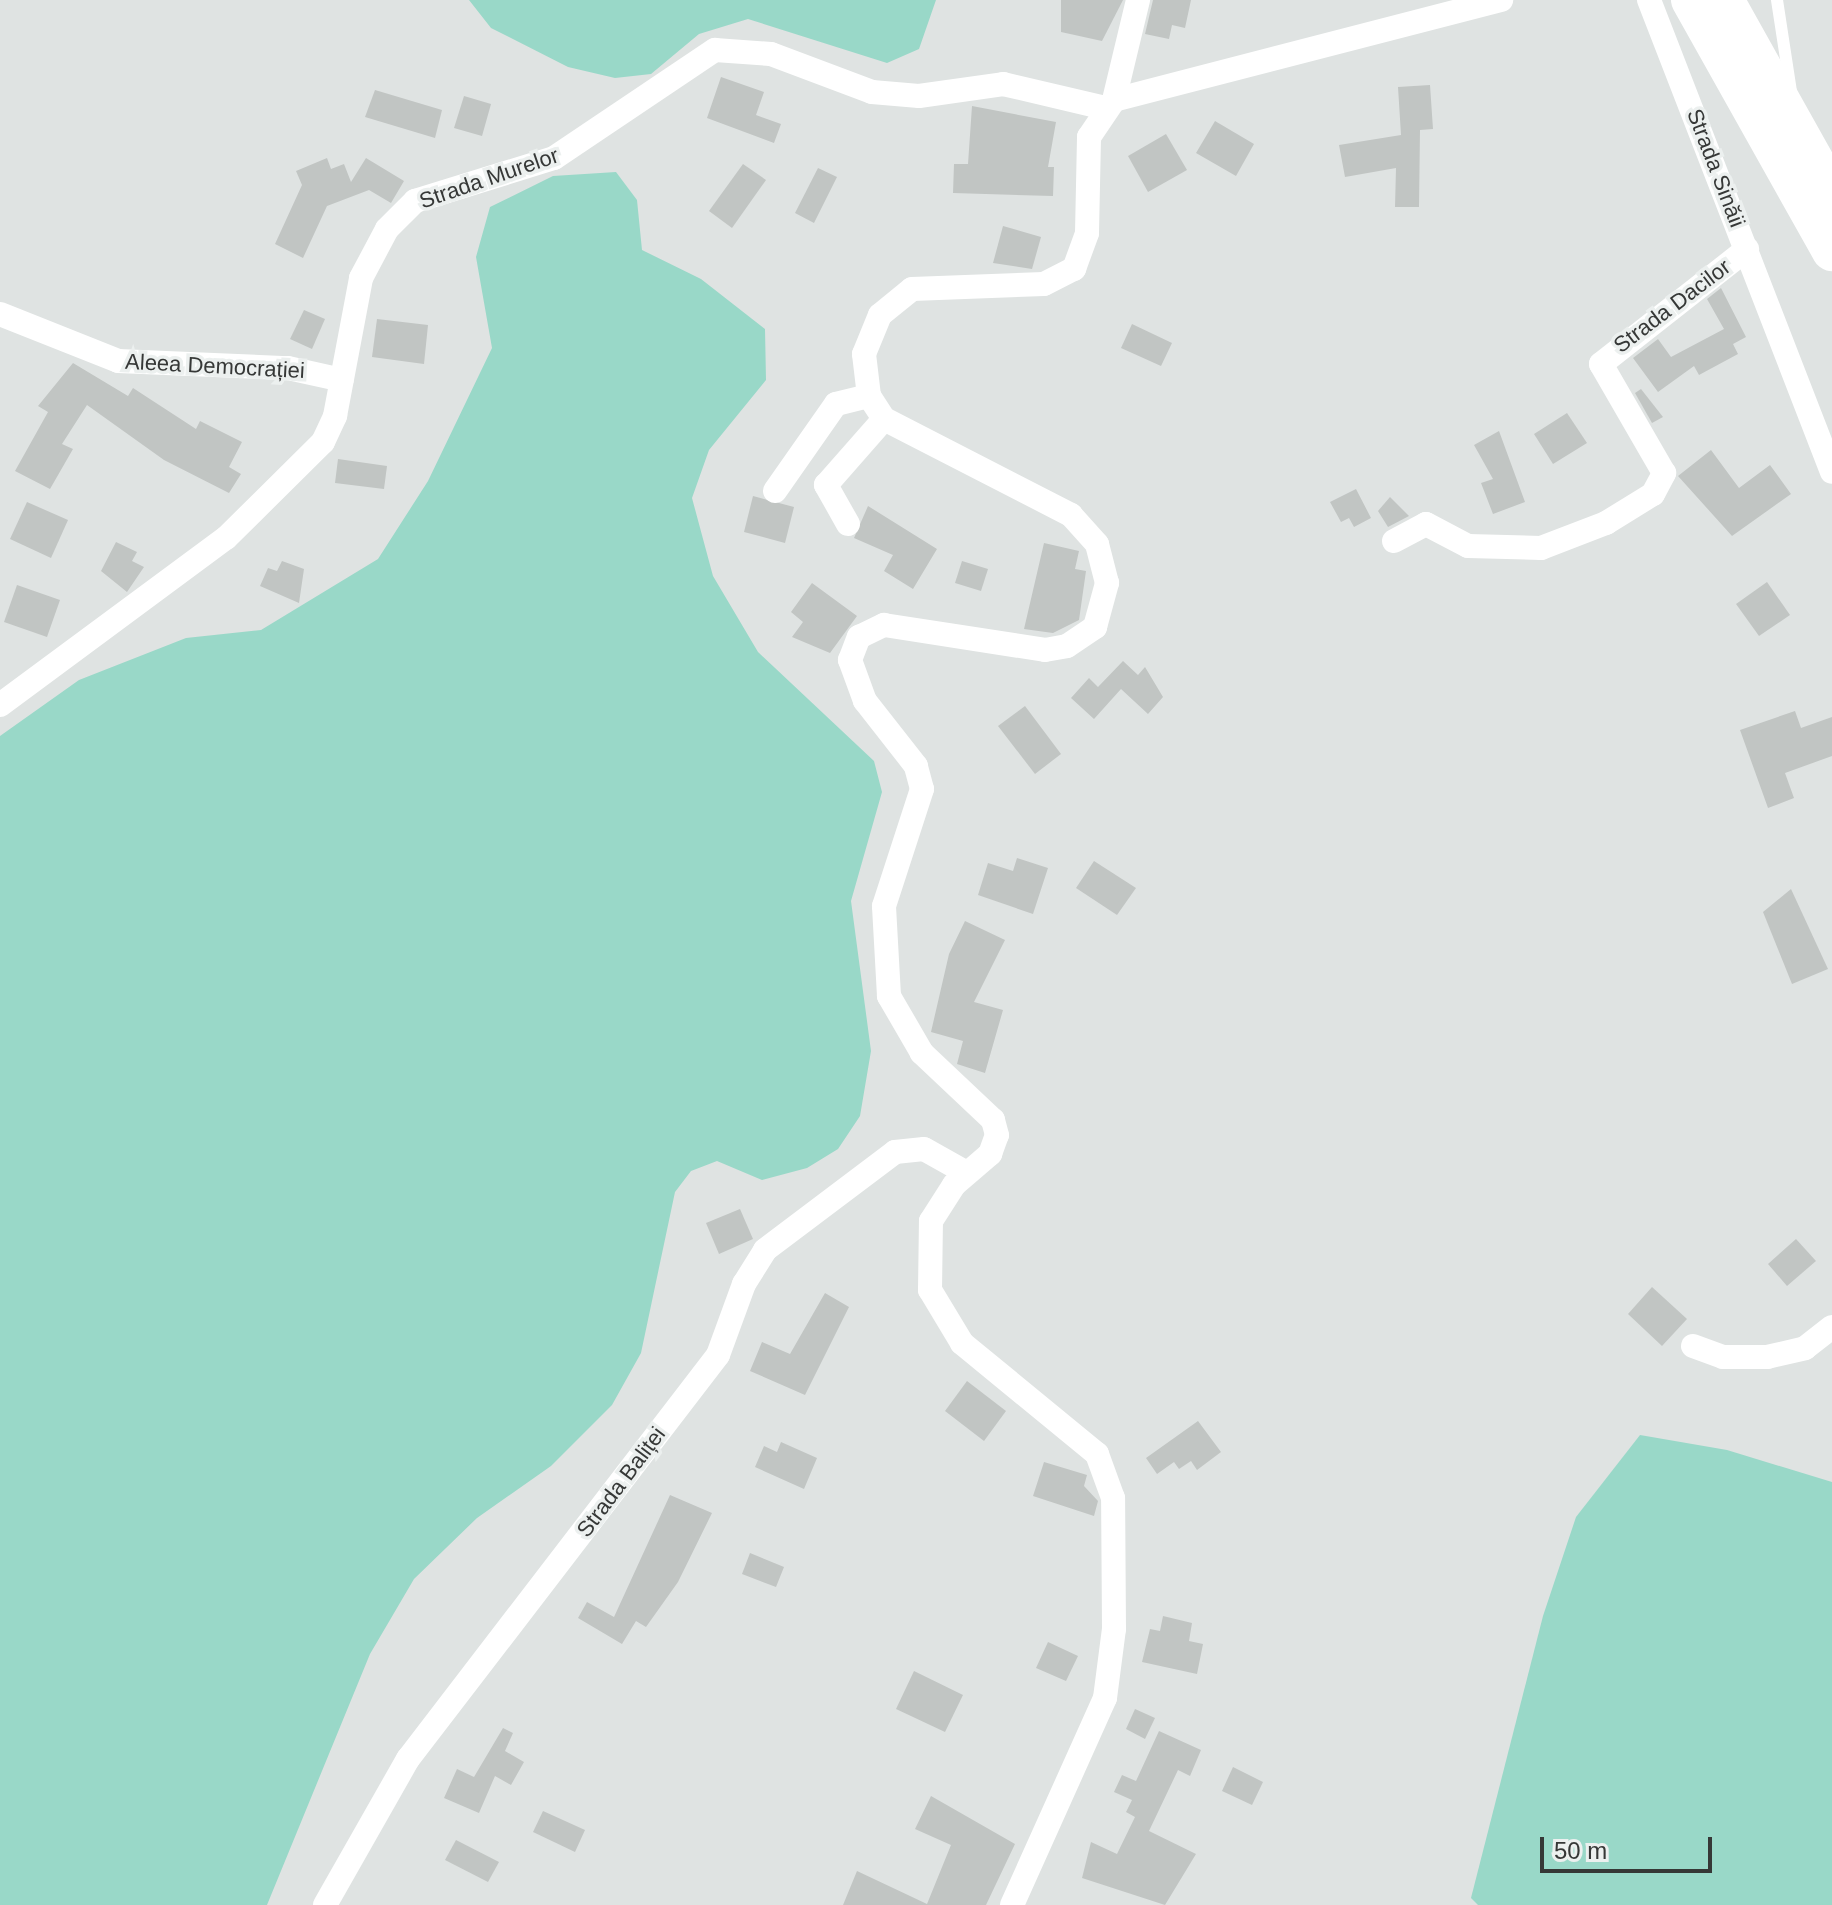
<!DOCTYPE html>
<html>
<head>
<meta charset="utf-8">
<style>
  body { margin:0 }
  #map { position:relative; width:1832px; height:1905px; overflow:hidden; background:#dfe3e2; font-family:Arial,sans-serif }
  div>[style] { position:absolute }
  [style*='--x'] { left:calc(var(--x)*1px); top:calc(var(--y)*1px); width:calc(var(--w)*1px); rotate:calc(var(--a)*1deg) }
  .green>* { inset:0; background:#99d8c8 }
  .building>* { inset:0; background:#c1c5c3 }
  .service>* { height:12px; margin:-6px; padding:0 6px; transform-origin:6px; border-radius:6px; background:#fff }
  .minor>* { height:24px; margin:-12px; padding:0 12px; transform-origin:12px; border-radius:12px; background:#fff }
  .trunk>* { height:40px; margin:-20px; padding:0 20px; transform-origin:20px; border-radius:20px; background:#fff }
  span { translate:-50% -50%; white-space:nowrap; text-align:center; line-height:1.15; -webkit-text-stroke:7px #ecf0ef; paint-order:stroke }
  .street-label { font-size:22px; color:#363837 }
  .scale { position:absolute; left:1540px; top:1837px; width:172px; height:36px; box-sizing:border-box; border:4px solid #363837; border-top:0; padding-left:10px; font-size:24px; line-height:28px; white-space:nowrap; color:#363837; -webkit-text-stroke:6px #ecf0ef; paint-order:stroke }
</style>
</head>
<body>
<div id="map">
  <div class="green">
    <div style="clip-path:polygon(469px 0,936px 0,919px 49px,887px 63px,748px 19px,699px 34px,651px 74px,615px 78px,568px 67px,491px 28px)"></div>
    <div style="clip-path:polygon(616px 172px,637px 200px,642px 250px,701px 279px,765px 329px,766px 380px,709px 450px,692px 498px,713px 576px,758px 652px,874px 761px,882px 792px,851px 901px,871px 1051px,860px 1116px,838px 1149px,807px 1168px,762px 1180px,717px 1161px,691px 1171px,675px 1192px,641px 1353px,612px 1405px,551px 1466px,477px 1518px,414px 1579px,370px 1654px,267px 1905px,0 1905px,0 736px,79px 680px,186px 638px,261px 630px,378px 559px,428px 481px,492px 348px,476px 257px,490px 207px,553px 176px)"></div>
    <div style="clip-path:polygon(1640px 1435px,1727px 1450px,1832px 1482px,1832px 1905px,1478px 1905px,1471px 1898px,1543px 1616px,1576px 1517px)"></div>
  </div>
  <div class="building">
    <div style="clip-path:polygon(1061px 0,1123px 0,1102px 41px,1061px 32px)"></div>
    <div style="clip-path:polygon(1153px 0,1191px 0,1185px 28px,1172px 25px,1169px 39px,1145px 34px)"></div>
    <div style="clip-path:polygon(721px 77px,764px 92px,756px 115px,781px 124px,774px 143px,707px 118px)"></div>
    <div style="clip-path:polygon(1430px 85px,1433px 129px,1420px 130px,1419px 207px,1395px 207px,1396px 168px,1345px 177px,1339px 145px,1401px 135px,1398px 87px)"></div>
    <div style="clip-path:polygon(375px 90px,442px 110px,435px 138px,365px 117px)"></div>
    <div style="clip-path:polygon(464px 96px,491px 104px,482px 136px,454px 128px)"></div>
    <div style="clip-path:polygon(972px 106px,1056px 122px,1048px 167px,1054px 167px,1053px 196px,953px 193px,954px 164px,968px 164px)"></div>
    <div style="clip-path:polygon(1215px 121px,1254px 144px,1236px 176px,1196px 153px)"></div>
    <div style="clip-path:polygon(1166px 134px,1187px 170px,1148px 192px,1128px 156px)"></div>
    <div style="clip-path:polygon(327px 158px,331px 169px,344px 164px,351px 182px,366px 158px,404px 181px,391px 203px,369px 190px,327px 206px,303px 258px,275px 244px,302px 185px,296px 171px)"></div>
    <div style="clip-path:polygon(743px 164px,766px 180px,732px 228px,709px 211px)"></div>
    <div style="clip-path:polygon(818px 168px,837px 177px,814px 223px,795px 213px)"></div>
    <div style="clip-path:polygon(1003px 226px,1041px 237px,1032px 269px,993px 263px)"></div>
    <div style="clip-path:polygon(1721px 288px,1746px 337px,1733px 344px,1738px 354px,1699px 375px,1694px 366px,1658px 392px,1633px 358px,1658px 339px,1671px 357px,1724px 329px,1707px 299px)"></div>
    <div style="clip-path:polygon(304px 310px,325px 319px,312px 349px,290px 339px)"></div>
    <div style="clip-path:polygon(377px 319px,428px 325px,424px 364px,372px 357px)"></div>
    <div style="clip-path:polygon(1132px 324px,1172px 343px,1161px 366px,1121px 348px)"></div>
    <div style="clip-path:polygon(73px 363px,128px 396px,133px 388px,196px 429px,200px 421px,242px 442px,229px 467px,241px 474px,229px 493px,164px 460px,87px 405px,62px 444px,73px 449px,50px 489px,15px 471px,48px 412px,38px 406px)"></div>
    <div style="clip-path:polygon(1641px 389px,1663px 417px,1652px 423px,1635px 393px)"></div>
    <div style="clip-path:polygon(1567px 413px,1587px 443px,1553px 464px,1534px 434px)"></div>
    <div style="clip-path:polygon(1499px 431px,1525px 502px,1493px 514px,1481px 483px,1493px 479px,1474px 445px)"></div>
    <div style="clip-path:polygon(1711px 450px,1739px 488px,1770px 465px,1791px 494px,1732px 536px,1678px 476px)"></div>
    <div style="clip-path:polygon(338px 459px,387px 466px,384px 489px,335px 483px)"></div>
    <div style="clip-path:polygon(1356px 489px,1371px 518px,1354px 527px,1349px 518px,1341px 522px,1330px 502px)"></div>
    <div style="clip-path:polygon(753px 496px,794px 507px,785px 543px,744px 532px)"></div>
    <div style="clip-path:polygon(1390px 497px,1409px 516px,1388px 527px,1378px 511px)"></div>
    <div style="clip-path:polygon(27px 502px,68px 520px,51px 558px,10px 539px)"></div>
    <div style="clip-path:polygon(868px 506px,937px 549px,913px 589px,884px 571px,893px 555px,854px 538px)"></div>
    <div style="clip-path:polygon(116px 542px,137px 552px,132px 561px,144px 567px,127px 592px,101px 571px)"></div>
    <div style="clip-path:polygon(1044px 543px,1079px 551px,1075px 569px,1086px 571px,1079px 620px,1053px 633px,1024px 629px)"></div>
    <div style="clip-path:polygon(282px 561px,304px 569px,299px 603px,260px 586px,268px 568px,277px 571px)"></div>
    <div style="clip-path:polygon(962px 561px,988px 569px,981px 591px,955px 583px)"></div>
    <div style="clip-path:polygon(1767px 582px,1790px 615px,1759px 636px,1736px 604px)"></div>
    <div style="clip-path:polygon(812px 583px,857px 616px,830px 653px,792px 637px,803px 622px,791px 612px)"></div>
    <div style="clip-path:polygon(17px 585px,60px 600px,47px 637px,4px 622px)"></div>
    <div style="clip-path:polygon(1123px 661px,1138px 675px,1145px 667px,1163px 697px,1148px 714px,1121px 689px,1094px 719px,1071px 698px,1089px 678px,1098px 687px)"></div>
    <div style="clip-path:polygon(1025px 706px,1061px 754px,1035px 774px,998px 726px)"></div>
    <div style="clip-path:polygon(1795px 711px,1801px 728px,1832px 717px,1832px 756px,1785px 773px,1794px 798px,1768px 808px,1740px 730px)"></div>
    <div style="clip-path:polygon(1017px 858px,1048px 868px,1033px 914px,978px 895px,988px 863px,1013px 871px)"></div>
    <div style="clip-path:polygon(1094px 861px,1136px 888px,1117px 915px,1076px 888px)"></div>
    <div style="clip-path:polygon(1791px 889px,1828px 969px,1792px 984px,1763px 912px)"></div>
    <div style="clip-path:polygon(965px 921px,1005px 940px,974px 1002px,1003px 1010px,985px 1073px,957px 1064px,963px 1041px,931px 1032px,949px 954px)"></div>
    <div style="clip-path:polygon(740px 1209px,753px 1239px,719px 1254px,706px 1223px)"></div>
    <div style="clip-path:polygon(1796px 1239px,1816px 1261px,1787px 1286px,1768px 1264px)"></div>
    <div style="clip-path:polygon(1652px 1287px,1687px 1319px,1662px 1346px,1628px 1314px)"></div>
    <div style="clip-path:polygon(825px 1293px,849px 1307px,805px 1395px,750px 1371px,762px 1342px,790px 1354px)"></div>
    <div style="clip-path:polygon(967px 1381px,1006px 1411px,984px 1441px,945px 1411px)"></div>
    <div style="clip-path:polygon(1198px 1421px,1221px 1452px,1197px 1470px,1191px 1461px,1179px 1469px,1174px 1462px,1157px 1474px,1146px 1458px)"></div>
    <div style="clip-path:polygon(781px 1442px,817px 1458px,804px 1489px,755px 1467px,764px 1446px,777px 1452px)"></div>
    <div style="clip-path:polygon(1044px 1462px,1087px 1475px,1084px 1486px,1098px 1501px,1094px 1516px,1033px 1496px)"></div>
    <div style="clip-path:polygon(670px 1495px,712px 1513px,678px 1582px,646px 1627px,636px 1621px,622px 1644px,578px 1618px,587px 1602px,614px 1617px)"></div>
    <div style="clip-path:polygon(750px 1553px,784px 1567px,776px 1587px,742px 1574px)"></div>
    <div style="clip-path:polygon(1163px 1616px,1192px 1623px,1189px 1641px,1203px 1644px,1197px 1674px,1142px 1662px,1150px 1629px,1160px 1631px)"></div>
    <div style="clip-path:polygon(1048px 1642px,1078px 1656px,1066px 1681px,1036px 1668px)"></div>
    <div style="clip-path:polygon(914px 1671px,963px 1695px,945px 1732px,896px 1709px)"></div>
    <div style="clip-path:polygon(1135px 1709px,1155px 1718px,1145px 1739px,1126px 1729px)"></div>
    <div style="clip-path:polygon(503px 1728px,513px 1733px,505px 1751px,524px 1762px,511px 1785px,495px 1776px,479px 1813px,444px 1798px,457px 1769px,474px 1777px)"></div>
    <div style="clip-path:polygon(1159px 1731px,1201px 1750px,1190px 1776px,1178px 1770px,1149px 1831px,1196px 1854px,1165px 1905px,1082px 1878px,1091px 1842px,1117px 1854px,1135px 1817px,1126px 1812px,1132px 1800px,1114px 1792px,1122px 1775px,1136px 1781px)"></div>
    <div style="clip-path:polygon(1233px 1767px,1263px 1782px,1252px 1805px,1222px 1791px)"></div>
    <div style="clip-path:polygon(931px 1796px,1015px 1844px,986px 1905px,843px 1905px,857px 1871px,927px 1904px,951px 1845px,915px 1829px)"></div>
    <div style="clip-path:polygon(543px 1811px,585px 1830px,575px 1852px,533px 1832px)"></div>
    <div style="clip-path:polygon(456px 1840px,499px 1862px,488px 1882px,445px 1860px)"></div>
  </div>
  <div class="service">
    <div style="--x:1777;--y:0;--w:92;--a:81.3"></div>
  </div>
  <div class="minor">
    <div style="--x:1649;--y:0;--w:506;--a:68.81"></div>
    <div style="--x:1114;--y:100;--w:103;--a:-76.5"></div>
    <div style="--x:0;--y:314;--w:127;--a:21.7"></div>
    <div style="--x:118;--y:361;--w:170;--a:2.4"></div>
    <div style="--x:288;--y:368;--w:55;--a:12.5"></div>
    <div style="--x:775;--y:491;--w:106;--a:-55"></div>
    <div style="--x:836;--y:404;--w:34;--a:-14"></div>
    <div style="--x:848;--y:524;--w:45;--a:-119.4"></div>
    <div style="--x:826;--y:485;--w:88;--a:-48.7"></div>
    <div style="--x:1394;--y:541;--w:36;--a:-28"></div>
    <div style="--x:1426;--y:524;--w:47;--a:27.6"></div>
    <div style="--x:1468;--y:546;--w:73;--a:1.6"></div>
    <div style="--x:1541;--y:548;--w:70;--a:-21"></div>
    <div style="--x:1606;--y:523;--w:55;--a:-31.7"></div>
    <div style="--x:1653;--y:494;--w:24;--a:-62"></div>
    <div style="--x:1664;--y:473;--w:126;--a:-120"></div>
    <div style="--x:1601;--y:364;--w:186;--a:-38.2"></div>
    <div style="--x:0;--y:705;--w:281;--a:-36.5"></div>
    <div style="--x:226;--y:538;--w:136;--a:-44.7"></div>
    <div style="--x:323;--y:442;--w:29;--a:-65"></div>
    <div style="--x:335;--y:416;--w:140;--a:-79.3"></div>
    <div style="--x:361;--y:278;--w:55;--a:-62"></div>
    <div style="--x:387;--y:229;--w:40;--a:-45"></div>
    <div style="--x:415;--y:201;--w:145;--a:-17.2"></div>
    <div style="--x:554;--y:158;--w:194;--a:-33.9"></div>
    <div style="--x:715;--y:50;--w:56;--a:4.1"></div>
    <div style="--x:771;--y:54;--w:108;--a:20.6"></div>
    <div style="--x:872;--y:92;--w:47;--a:4.9"></div>
    <div style="--x:919;--y:96;--w:85;--a:-8.1"></div>
    <div style="--x:1003;--y:84;--w:105;--a:13.2"></div>
    <div style="--x:1693;--y:1346;--w:32;--a:20"></div>
    <div style="--x:1723;--y:1357;--w:44;--a:0"></div>
    <div style="--x:1767;--y:1357;--w:39;--a:-13"></div>
    <div style="--x:1805;--y:1348;--w:34;--a:-38"></div>
    <div style="--x:325;--y:1905;--w:168;--a:-60.4"></div>
    <div style="--x:408;--y:1759;--w:509;--a:-52.5"></div>
    <div style="--x:718;--y:1355;--w:76;--a:-69.9"></div>
    <div style="--x:744;--y:1284;--w:40;--a:-58"></div>
    <div style="--x:765;--y:1250;--w:163;--a:-37"></div>
    <div style="--x:895;--y:1152;--w:29;--a:-6"></div>
    <div style="--x:924;--y:1149;--w:49;--a:29.2"></div>
    <div style="--x:1012;--y:1905;--w:227;--a:-65.8"></div>
    <div style="--x:1105;--y:1698;--w:70;--a:-82.6"></div>
    <div style="--x:1114;--y:1629;--w:131;--a:-90.4"></div>
    <div style="--x:1113;--y:1498;--w:47;--a:-110"></div>
    <div style="--x:1097;--y:1454;--w:175;--a:-140.6"></div>
    <div style="--x:962;--y:1343;--w:62;--a:-121.1"></div>
    <div style="--x:930;--y:1290;--w:69;--a:-89.2"></div>
    <div style="--x:931;--y:1221;--w:43;--a:-57.4"></div>
    <div style="--x:954;--y:1185;--w:48;--a:-40.7"></div>
    <div style="--x:990;--y:1154;--w:20;--a:-70"></div>
    <div style="--x:997;--y:1135;--w:16;--a:-105"></div>
    <div style="--x:993;--y:1120;--w:98;--a:-136.7"></div>
    <div style="--x:922;--y:1053;--w:66;--a:-120.1"></div>
    <div style="--x:889;--y:996;--w:90;--a:-93.2"></div>
    <div style="--x:884;--y:906;--w:123;--a:-72"></div>
    <div style="--x:922;--y:789;--w:24;--a:-105"></div>
    <div style="--x:916;--y:766;--w:83;--a:-128.1"></div>
    <div style="--x:865;--y:701;--w:44;--a:-110.1"></div>
    <div style="--x:850;--y:660;--w:25;--a:-69"></div>
    <div style="--x:859;--y:637;--w:28;--a:-26"></div>
    <div style="--x:884;--y:625;--w:163;--a:8.8"></div>
    <div style="--x:1045;--y:650;--w:22;--a:-10"></div>
    <div style="--x:1067;--y:646;--w:34;--a:-34"></div>
    <div style="--x:1095;--y:627;--w:46;--a:-74.7"></div>
    <div style="--x:1107;--y:583;--w:40;--a:-104.4"></div>
    <div style="--x:1097;--y:544;--w:39;--a:-132"></div>
    <div style="--x:1071;--y:515;--w:210;--a:-152.8"></div>
    <div style="--x:884;--y:419;--w:27;--a:-123"></div>
    <div style="--x:869;--y:396;--w:42;--a:-96.8"></div>
    <div style="--x:864;--y:354;--w:42;--a:-67.7"></div>
    <div style="--x:880;--y:315;--w:41;--a:-39.1"></div>
    <div style="--x:912;--y:289;--w:132;--a:-2.2"></div>
    <div style="--x:1044;--y:284;--w:34;--a:-27"></div>
    <div style="--x:1074;--y:269;--w:38;--a:-70"></div>
    <div style="--x:1087;--y:233;--w:96;--a:-88.8"></div>
    <div style="--x:1089;--y:137;--w:45;--a:-56"></div>
    <div style="--x:1114;--y:100;--w:400;--a:-14.5"></div>
  </div>
  <div class="trunk">
    <div style="--x:1691;--y:0;--w:288;--a:60.7"></div>
    <div style="--x:1724;--y:0;--w:221;--a:60.8"></div>
  </div>
  <div class="street-label">
    <span style="left:1716px;top:168px;rotate:69deg">Strada Sinăii</span>
    <span style="left:489px;top:178px;rotate:-19deg">Strada Murelor</span>
    <span style="left:1672px;top:306px;rotate:-37deg">Strada Dacilor</span>
    <span style="left:215px;top:366px;rotate:3deg">Aleea Democrației</span>
    <span style="left:621px;top:1482px;rotate:-53deg">Strada Baliței</span>
  </div>
  <div class="scale">50 m</div>
</div>
</body>
</html>
